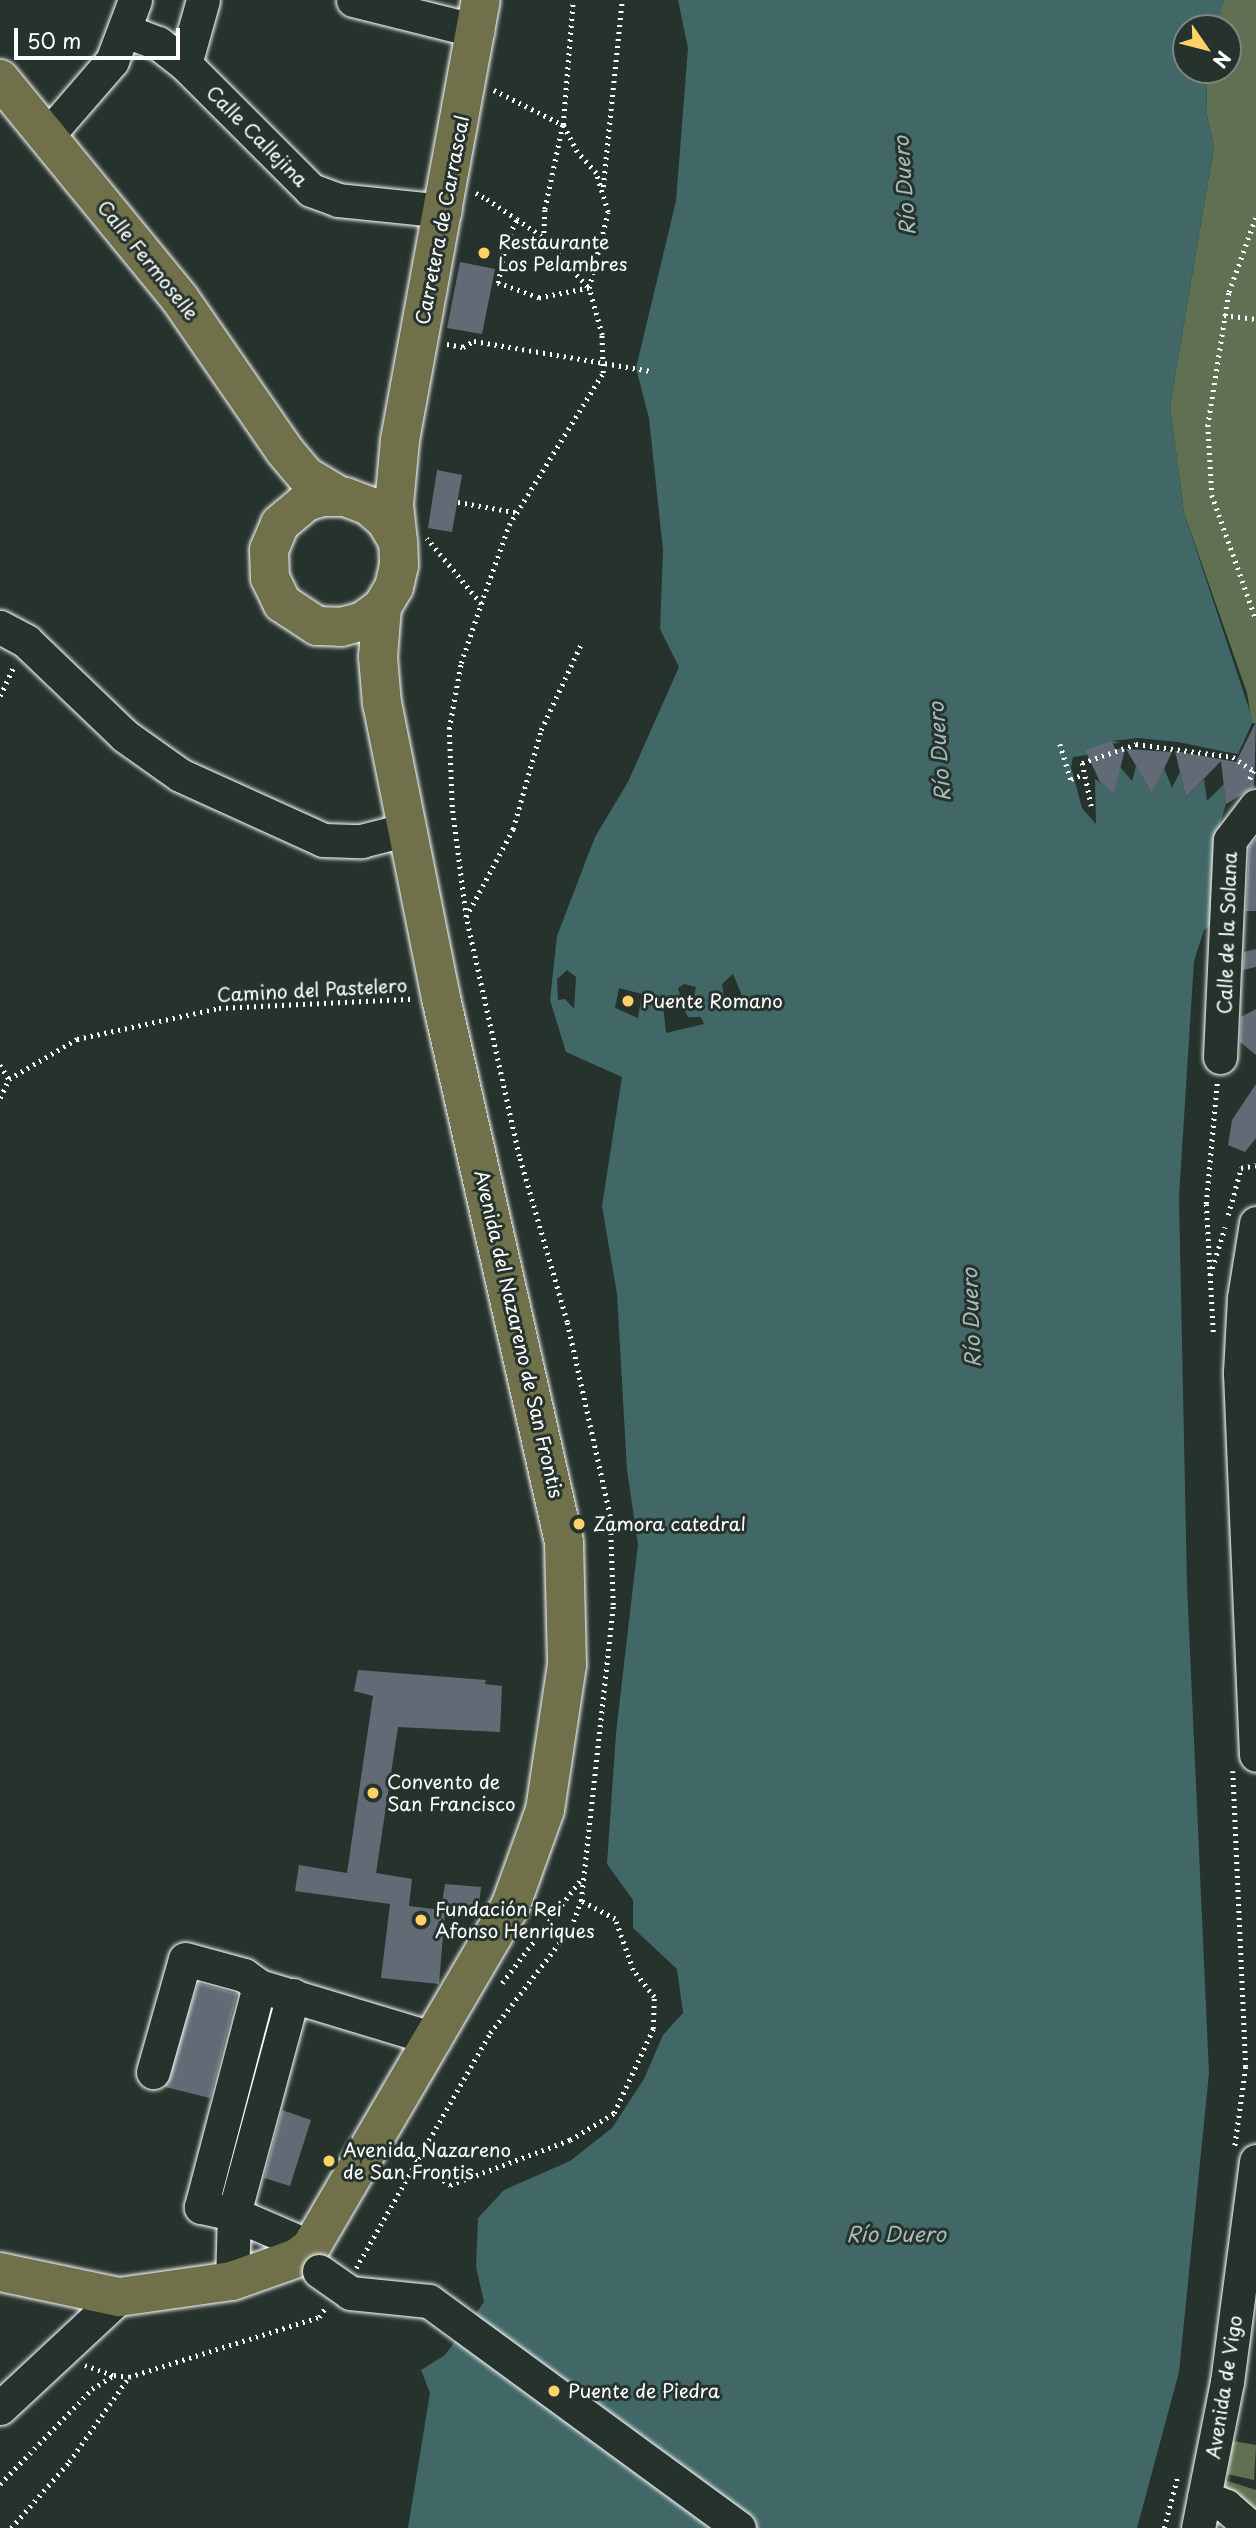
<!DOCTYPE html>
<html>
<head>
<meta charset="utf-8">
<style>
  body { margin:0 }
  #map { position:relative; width:1256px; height:2528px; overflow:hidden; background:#26332d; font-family:"Playpen Sans",sans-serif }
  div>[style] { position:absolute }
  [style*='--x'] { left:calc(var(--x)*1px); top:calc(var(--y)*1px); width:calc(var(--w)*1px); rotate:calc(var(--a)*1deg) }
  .green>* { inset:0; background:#607052 }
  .water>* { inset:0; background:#426767 }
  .pier>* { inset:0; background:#26332d }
  .building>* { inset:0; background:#626b75 }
  .path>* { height:4.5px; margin-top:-2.25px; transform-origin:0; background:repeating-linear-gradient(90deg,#fff 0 2px,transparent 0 7px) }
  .roads { filter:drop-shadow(0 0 2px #fff) drop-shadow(0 0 2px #fff) }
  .minor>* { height:33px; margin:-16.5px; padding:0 16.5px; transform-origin:16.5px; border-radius:16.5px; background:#26332d }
  .major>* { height:38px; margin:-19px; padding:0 19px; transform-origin:19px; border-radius:19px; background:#70704a }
  .bridges { filter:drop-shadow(0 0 2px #fff) drop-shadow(0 0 2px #fff) }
  .minor-bridge>* { height:33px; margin:-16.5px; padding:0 16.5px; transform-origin:16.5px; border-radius:16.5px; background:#26332d }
  .dots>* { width:19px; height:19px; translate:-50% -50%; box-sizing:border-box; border:4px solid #26332d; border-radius:50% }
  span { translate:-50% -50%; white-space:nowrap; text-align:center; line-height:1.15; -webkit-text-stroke:6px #26332d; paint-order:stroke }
  .street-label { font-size:19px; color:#fff }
  .poi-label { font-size:19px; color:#fff }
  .left { translate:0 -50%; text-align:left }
  .water-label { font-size:21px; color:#abb; font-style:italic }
  .north { position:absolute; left:1172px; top:14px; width:70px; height:70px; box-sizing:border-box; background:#26332d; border:2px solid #7d8581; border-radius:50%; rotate:125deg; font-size:19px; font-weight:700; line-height:28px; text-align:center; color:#fff }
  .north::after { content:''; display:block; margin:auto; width:24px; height:32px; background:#ffd166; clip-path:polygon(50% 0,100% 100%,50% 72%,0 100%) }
  .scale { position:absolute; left:14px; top:28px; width:166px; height:32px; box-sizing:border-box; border:4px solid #fff; border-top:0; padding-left:9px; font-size:21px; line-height:24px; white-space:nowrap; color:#fff; -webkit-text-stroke:5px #26332d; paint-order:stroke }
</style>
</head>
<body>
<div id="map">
  <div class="green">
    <div style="clip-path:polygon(1224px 0,1256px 0,1256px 723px,1252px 723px,1247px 693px,1184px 513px,1170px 406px,1214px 146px,1207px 116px,1206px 70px,1228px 70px,1228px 28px,1214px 28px)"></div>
    <div style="clip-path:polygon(1233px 2441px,1256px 2445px,1254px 2480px,1227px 2474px)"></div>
    <div style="clip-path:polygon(1225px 2480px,1256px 2490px,1256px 2517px,1226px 2491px)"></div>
  </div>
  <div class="water">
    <div style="clip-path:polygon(evenodd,678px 0,1225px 0,1214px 28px,1186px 28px,1186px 70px,1206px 70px,1207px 116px,1214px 146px,1170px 406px,1184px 513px,1253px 721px,1238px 754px,1138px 738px,1086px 750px,1087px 755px,1073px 757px,1071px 767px,1082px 808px,1096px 824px,1095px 779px,1114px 792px,1120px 767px,1132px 781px,1136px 766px,1152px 792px,1164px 768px,1172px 788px,1180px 772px,1186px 797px,1204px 779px,1207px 801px,1224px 784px,1226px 804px,1220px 824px,1219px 918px,1204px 930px,1194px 961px,1179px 1197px,1187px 1585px,1209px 2073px,1179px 2372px,1137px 2528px,408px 2528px,430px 2393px,421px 2370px,445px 2355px,484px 2302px,476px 2267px,478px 2218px,504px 2190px,570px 2161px,612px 2128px,644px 2079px,663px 2035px,683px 2013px,677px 1969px,633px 1928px,633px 1900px,607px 1864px,616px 1733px,638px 1544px,627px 1470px,617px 1294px,602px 1206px,622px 1077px,566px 1052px,550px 1000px,557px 936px,595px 837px,628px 782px,679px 667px,660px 629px,663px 550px,649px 418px,636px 368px,676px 201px,688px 48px,678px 0,567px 970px,576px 977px,574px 1009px,565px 999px,558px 1000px,557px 979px,567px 970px,678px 0,733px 974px,742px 996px,724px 997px,722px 984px,733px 974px,678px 0,684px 984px,696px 987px,694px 997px,682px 1003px,678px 988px,684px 984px,678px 0,619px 988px,642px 994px,638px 1018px,615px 1008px,619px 988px,678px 0,663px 1004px,682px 1005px,688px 1017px,701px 1017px,704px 1024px,666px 1033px,663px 1004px)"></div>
  </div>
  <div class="pier">
    <div style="clip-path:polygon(1138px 738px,1178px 742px,1240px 755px,1112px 741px)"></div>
  </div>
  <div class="building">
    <div style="clip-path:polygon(460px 262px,495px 269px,482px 334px,447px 328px)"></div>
    <div style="clip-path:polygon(437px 470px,462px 475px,452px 532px,428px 528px)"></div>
    <div style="clip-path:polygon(1256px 722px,1254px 787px,1226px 804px,1221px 761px,1186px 797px,1175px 751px,1236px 762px)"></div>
    <div style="clip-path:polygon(1112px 741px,1115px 749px,1125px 749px,1114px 793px,1100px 782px,1085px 750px)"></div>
    <div style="clip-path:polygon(1126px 749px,1172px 752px,1152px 793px)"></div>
    <div style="clip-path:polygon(1256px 838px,1256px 911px,1246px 911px,1249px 847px)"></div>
    <div style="clip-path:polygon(1256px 949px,1256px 967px,1243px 970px,1244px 952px)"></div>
    <div style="clip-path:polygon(1256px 1009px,1256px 1055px,1240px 1042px,1241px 1017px)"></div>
    <div style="clip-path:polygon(1256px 1084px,1256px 1138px,1245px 1152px,1228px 1145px,1232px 1120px)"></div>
    <div style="clip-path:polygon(358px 1670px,486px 1680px,485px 1684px,502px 1686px,500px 1732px,398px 1727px,376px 1873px,412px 1879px,409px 1906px,441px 1910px,445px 1884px,481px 1887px,478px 1915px,445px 1911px,439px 1984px,381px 1978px,390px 1904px,295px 1891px,299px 1865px,347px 1873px,373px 1696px,354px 1691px)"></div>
    <div style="clip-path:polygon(198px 1983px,237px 1994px,210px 2098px,165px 2087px)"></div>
    <div style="clip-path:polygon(282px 2110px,311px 2120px,290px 2186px,264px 2178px)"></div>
  </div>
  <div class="path">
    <div style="--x:494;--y:90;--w:77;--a:26.9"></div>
    <div style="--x:563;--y:125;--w:87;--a:102"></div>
    <div style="--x:545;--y:210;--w:28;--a:92"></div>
    <div style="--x:603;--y:187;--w:188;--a:-84.2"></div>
    <div style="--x:476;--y:193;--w:13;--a:29"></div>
    <div style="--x:487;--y:199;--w:36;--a:34"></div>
    <div style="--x:517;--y:219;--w:33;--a:35"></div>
    <div style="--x:544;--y:238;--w:67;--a:48"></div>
    <div style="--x:589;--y:288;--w:51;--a:168.7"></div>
    <div style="--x:539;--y:298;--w:44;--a:-159.9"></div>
    <div style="--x:498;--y:283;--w:43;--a:-79.2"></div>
    <div style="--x:506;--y:241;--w:25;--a:-63"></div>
    <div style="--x:1256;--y:218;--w:80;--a:109.8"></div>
    <div style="--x:1229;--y:293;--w:134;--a:99"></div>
    <div style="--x:1208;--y:425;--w:70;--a:86.7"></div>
    <div style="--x:1212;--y:495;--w:132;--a:70.5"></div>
    <div style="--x:1224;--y:315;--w:32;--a:7"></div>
    <div style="--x:447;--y:344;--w:16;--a:11"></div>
    <div style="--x:463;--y:347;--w:13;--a:-29"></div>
    <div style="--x:474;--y:341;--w:181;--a:9.6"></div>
    <div style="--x:458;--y:502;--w:58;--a:10"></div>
    <div style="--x:481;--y:604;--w:84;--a:-70.5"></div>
    <div style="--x:509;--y:525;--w:179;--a:-58.3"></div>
    <div style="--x:603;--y:373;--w:38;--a:-92"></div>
    <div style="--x:602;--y:335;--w:49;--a:-105.5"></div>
    <div style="--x:589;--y:288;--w:78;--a:-76"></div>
    <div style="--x:608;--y:212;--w:41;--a:-107.1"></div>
    <div style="--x:596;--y:173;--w:28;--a:-132"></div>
    <div style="--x:577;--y:152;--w:30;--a:-117"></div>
    <div style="--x:563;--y:125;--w:125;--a:-85.4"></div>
    <div style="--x:0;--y:696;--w:35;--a:-65"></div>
    <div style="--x:1060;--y:744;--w:37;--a:73"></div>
    <div style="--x:1071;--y:779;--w:12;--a:-20"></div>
    <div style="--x:1091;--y:806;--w:44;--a:-101.8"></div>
    <div style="--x:1082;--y:763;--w:57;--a:-19.4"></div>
    <div style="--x:1136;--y:744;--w:98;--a:7.6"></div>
    <div style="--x:1233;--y:757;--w:25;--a:34"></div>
    <div style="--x:1254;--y:771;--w:11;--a:117"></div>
    <div style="--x:466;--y:917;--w:100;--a:-61.9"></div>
    <div style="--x:513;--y:829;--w:103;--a:-74.2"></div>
    <div style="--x:541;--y:730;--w:97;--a:-65"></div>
    <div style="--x:0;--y:1065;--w:17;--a:57"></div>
    <div style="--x:0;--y:1098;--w:21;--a:-65"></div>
    <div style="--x:9;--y:1079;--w:79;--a:-30.5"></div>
    <div style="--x:77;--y:1039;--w:145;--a:-12.3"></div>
    <div style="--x:219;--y:1008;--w:194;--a:-2.7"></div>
    <div style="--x:1228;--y:1215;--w:49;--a:-74.5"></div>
    <div style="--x:1241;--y:1168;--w:15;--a:-11"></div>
    <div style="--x:1210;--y:1275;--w:50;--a:-72.6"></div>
    <div style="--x:1213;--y:1332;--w:128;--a:-93.1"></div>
    <div style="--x:1206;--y:1204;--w:122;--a:-84.8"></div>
    <div style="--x:1233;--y:1771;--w:296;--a:87.5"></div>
    <div style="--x:1246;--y:2067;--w:80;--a:97.9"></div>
    <div style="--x:502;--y:1983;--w:132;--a:-52.7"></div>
    <div style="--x:415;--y:2160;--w:43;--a:35.5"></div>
    <div style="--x:450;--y:2185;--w:128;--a:-20.6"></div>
    <div style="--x:570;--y:2140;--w:52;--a:-31.5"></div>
    <div style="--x:614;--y:2113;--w:93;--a:-65.1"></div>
    <div style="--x:653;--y:2029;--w:32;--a:-88"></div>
    <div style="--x:654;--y:1997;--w:34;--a:-128"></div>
    <div style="--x:633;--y:1970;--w:54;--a:-109.4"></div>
    <div style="--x:615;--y:1919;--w:38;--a:-152"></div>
    <div style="--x:356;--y:2268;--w:271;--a:-60.3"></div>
    <div style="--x:490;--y:2033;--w:133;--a:-52.4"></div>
    <div style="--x:571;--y:1928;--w:29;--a:-70"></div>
    <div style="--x:581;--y:1901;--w:298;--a:-83.8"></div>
    <div style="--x:613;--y:1605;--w:89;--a:-91.9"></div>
    <div style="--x:610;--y:1516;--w:199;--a:-102.5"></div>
    <div style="--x:567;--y:1322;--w:173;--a:-106.1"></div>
    <div style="--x:519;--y:1156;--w:245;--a:-102.5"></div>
    <div style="--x:466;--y:917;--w:111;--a:-97.3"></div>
    <div style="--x:452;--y:807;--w:78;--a:-92.2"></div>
    <div style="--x:449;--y:729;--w:67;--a:-79.7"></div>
    <div style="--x:461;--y:663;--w:62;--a:-71.3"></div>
    <div style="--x:481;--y:604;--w:85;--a:-129.7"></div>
    <div style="--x:85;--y:2365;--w:30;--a:20"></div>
    <div style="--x:0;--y:2484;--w:132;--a:-45.9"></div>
    <div style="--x:92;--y:2389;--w:26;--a:-32"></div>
    <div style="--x:114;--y:2375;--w:15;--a:8"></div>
    <div style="--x:11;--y:2528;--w:88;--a:-48.7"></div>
    <div style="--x:69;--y:2462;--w:104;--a:-54.8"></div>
    <div style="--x:129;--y:2377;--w:199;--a:-17.5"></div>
    <div style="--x:319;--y:2317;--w:11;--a:-56"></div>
    <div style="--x:1164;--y:2528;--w:55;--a:-75.2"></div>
  </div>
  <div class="roads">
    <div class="minor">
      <div style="--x:353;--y:0;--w:128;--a:14"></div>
      <div style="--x:126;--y:31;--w:34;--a:21"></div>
      <div style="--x:158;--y:43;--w:34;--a:38"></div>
      <div style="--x:185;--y:64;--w:178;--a:45"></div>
      <div style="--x:311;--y:190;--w:29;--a:20"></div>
      <div style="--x:338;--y:200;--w:107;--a:5.9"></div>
      <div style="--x:185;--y:64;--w:66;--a:-74.3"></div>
      <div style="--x:47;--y:136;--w:99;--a:-49.1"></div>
      <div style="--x:112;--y:61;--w:65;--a:-69.3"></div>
      <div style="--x:0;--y:627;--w:30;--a:28"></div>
      <div style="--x:26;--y:641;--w:137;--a:43.8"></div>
      <div style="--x:125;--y:736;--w:67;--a:35.3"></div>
      <div style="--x:180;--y:775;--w:157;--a:24.4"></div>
      <div style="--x:323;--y:840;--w:38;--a:2"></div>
      <div style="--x:361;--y:841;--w:49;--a:-14.3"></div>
      <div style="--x:1220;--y:1057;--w:217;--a:-87.4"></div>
      <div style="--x:1230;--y:840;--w:43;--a:-52.6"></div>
      <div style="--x:1256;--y:1223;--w:76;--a:99.1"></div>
      <div style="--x:1244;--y:1298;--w:75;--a:93.1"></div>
      <div style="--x:1240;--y:1373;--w:382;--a:87.6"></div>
      <div style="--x:293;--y:1995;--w:227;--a:105.1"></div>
      <div style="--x:234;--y:2214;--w:84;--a:23.2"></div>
      <div style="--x:153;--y:2072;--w:117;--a:-74.2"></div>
      <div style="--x:185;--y:1959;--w:61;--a:15.2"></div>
      <div style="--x:244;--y:1975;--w:19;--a:36"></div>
      <div style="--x:232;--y:2281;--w:67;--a:-88.3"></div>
      <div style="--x:234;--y:2214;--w:34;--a:-168"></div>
      <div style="--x:201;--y:2207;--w:228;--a:-75.3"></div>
      <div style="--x:259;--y:1986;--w:183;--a:16.8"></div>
      <div style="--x:0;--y:2408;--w:163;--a:-43"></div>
      <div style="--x:1204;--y:2497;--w:24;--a:22"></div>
      <div style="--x:1226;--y:2506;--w:33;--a:41"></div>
      <div style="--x:1198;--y:2528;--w:149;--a:-78.8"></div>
      <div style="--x:1227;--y:2382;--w:223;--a:-82.5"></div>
    </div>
    <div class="major">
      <div style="--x:0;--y:79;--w:284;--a:50.7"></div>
      <div style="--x:180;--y:299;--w:183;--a:55.4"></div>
      <div style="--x:284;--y:450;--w:34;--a:50"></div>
      <div style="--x:306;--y:476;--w:39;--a:31"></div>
      <div style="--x:398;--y:542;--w:24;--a:-120"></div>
      <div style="--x:386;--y:521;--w:23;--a:-139"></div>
      <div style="--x:369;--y:506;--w:26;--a:-159"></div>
      <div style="--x:345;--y:497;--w:23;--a:180"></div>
      <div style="--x:322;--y:497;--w:17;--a:163"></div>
      <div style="--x:306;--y:502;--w:34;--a:140"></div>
      <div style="--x:280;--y:524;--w:28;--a:113"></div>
      <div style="--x:269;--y:550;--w:28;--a:88"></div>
      <div style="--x:270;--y:578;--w:28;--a:64"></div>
      <div style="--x:282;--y:603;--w:42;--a:33.3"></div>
      <div style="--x:317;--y:626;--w:24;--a:2"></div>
      <div style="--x:341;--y:627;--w:23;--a:-15"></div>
      <div style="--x:363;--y:621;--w:24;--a:-36"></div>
      <div style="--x:382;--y:607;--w:23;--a:-59"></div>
      <div style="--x:394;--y:587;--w:23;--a:-77"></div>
      <div style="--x:399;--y:565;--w:23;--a:-92"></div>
      <div style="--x:398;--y:542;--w:37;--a:-96"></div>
      <div style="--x:394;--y:505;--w:65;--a:-84.7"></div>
      <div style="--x:400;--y:440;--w:447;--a:-79.6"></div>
      <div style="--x:0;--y:2272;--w:122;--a:11.9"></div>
      <div style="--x:119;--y:2297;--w:114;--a:-8.1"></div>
      <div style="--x:232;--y:2281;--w:69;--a:-19.5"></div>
      <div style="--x:297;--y:2258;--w:18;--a:-38"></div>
      <div style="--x:311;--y:2247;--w:394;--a:-59.7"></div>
      <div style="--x:510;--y:1907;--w:103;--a:-70.2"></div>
      <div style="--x:545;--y:1810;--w:147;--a:-81.4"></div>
      <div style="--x:567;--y:1665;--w:123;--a:-91.4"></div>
      <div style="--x:564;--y:1542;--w:558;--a:-102.74"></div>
      <div style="--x:441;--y:998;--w:300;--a:-101.3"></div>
      <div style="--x:382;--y:704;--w:47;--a:-94.9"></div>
      <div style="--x:378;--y:657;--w:50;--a:-85.4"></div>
    </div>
  </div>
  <div class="bridges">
    <div class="minor-bridge">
      <div style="--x:319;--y:2271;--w:38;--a:35"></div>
      <div style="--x:350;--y:2293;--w:79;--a:5.8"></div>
      <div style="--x:429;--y:2301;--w:384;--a:36.2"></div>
    </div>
  </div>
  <div class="dots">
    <div style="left:484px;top:253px;background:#ffd166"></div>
    <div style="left:628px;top:1001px;background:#ffd166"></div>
    <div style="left:579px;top:1524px;background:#ffd166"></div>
    <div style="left:373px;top:1793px;background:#ffd166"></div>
    <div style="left:421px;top:1920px;background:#ffd166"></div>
    <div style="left:329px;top:2161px;background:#ffd166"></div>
    <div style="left:554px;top:2391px;background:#ffd166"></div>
  </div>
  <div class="street-label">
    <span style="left:257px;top:136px;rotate:45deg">Calle Callejina</span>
    <span style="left:442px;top:220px;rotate:-79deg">Carretera de Carrascal</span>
    <span style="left:148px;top:260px;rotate:51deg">Calle Fermoselle</span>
    <span style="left:1227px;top:933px;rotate:-88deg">Calle de la Solana</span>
    <span style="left:312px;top:990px;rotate:-3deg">Camino del Pastelero</span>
    <span style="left:519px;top:1334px;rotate:77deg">Avenida del Nazareno de San Frontis</span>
    <span style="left:1224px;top:2387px;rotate:-81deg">Avenida de Vigo</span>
  </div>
  <div class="poi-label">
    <span class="left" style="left:498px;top:253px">Restaurante<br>Los Pelambres</span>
    <span class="left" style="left:642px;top:1001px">Puente Romano</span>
    <span class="left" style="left:593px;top:1524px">Zamora catedral</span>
    <span class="left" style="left:387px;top:1793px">Convento de<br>San Francisco</span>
    <span class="left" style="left:435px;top:1920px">Fundación Rei<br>Afonso Henriques</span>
    <span class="left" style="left:343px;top:2161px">Avenida Nazareno<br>de San Frontis</span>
    <span class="left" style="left:568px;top:2391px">Puente de Piedra</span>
  </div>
  <div class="water-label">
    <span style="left:903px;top:186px;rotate:-94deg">Río Duero</span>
    <span style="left:938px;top:752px;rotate:-94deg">Río Duero</span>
    <span style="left:970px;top:1318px;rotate:-92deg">Río Duero</span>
    <span style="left:896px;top:2233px">Río Duero</span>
  </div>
  <div class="north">N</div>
  <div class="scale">50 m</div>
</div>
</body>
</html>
